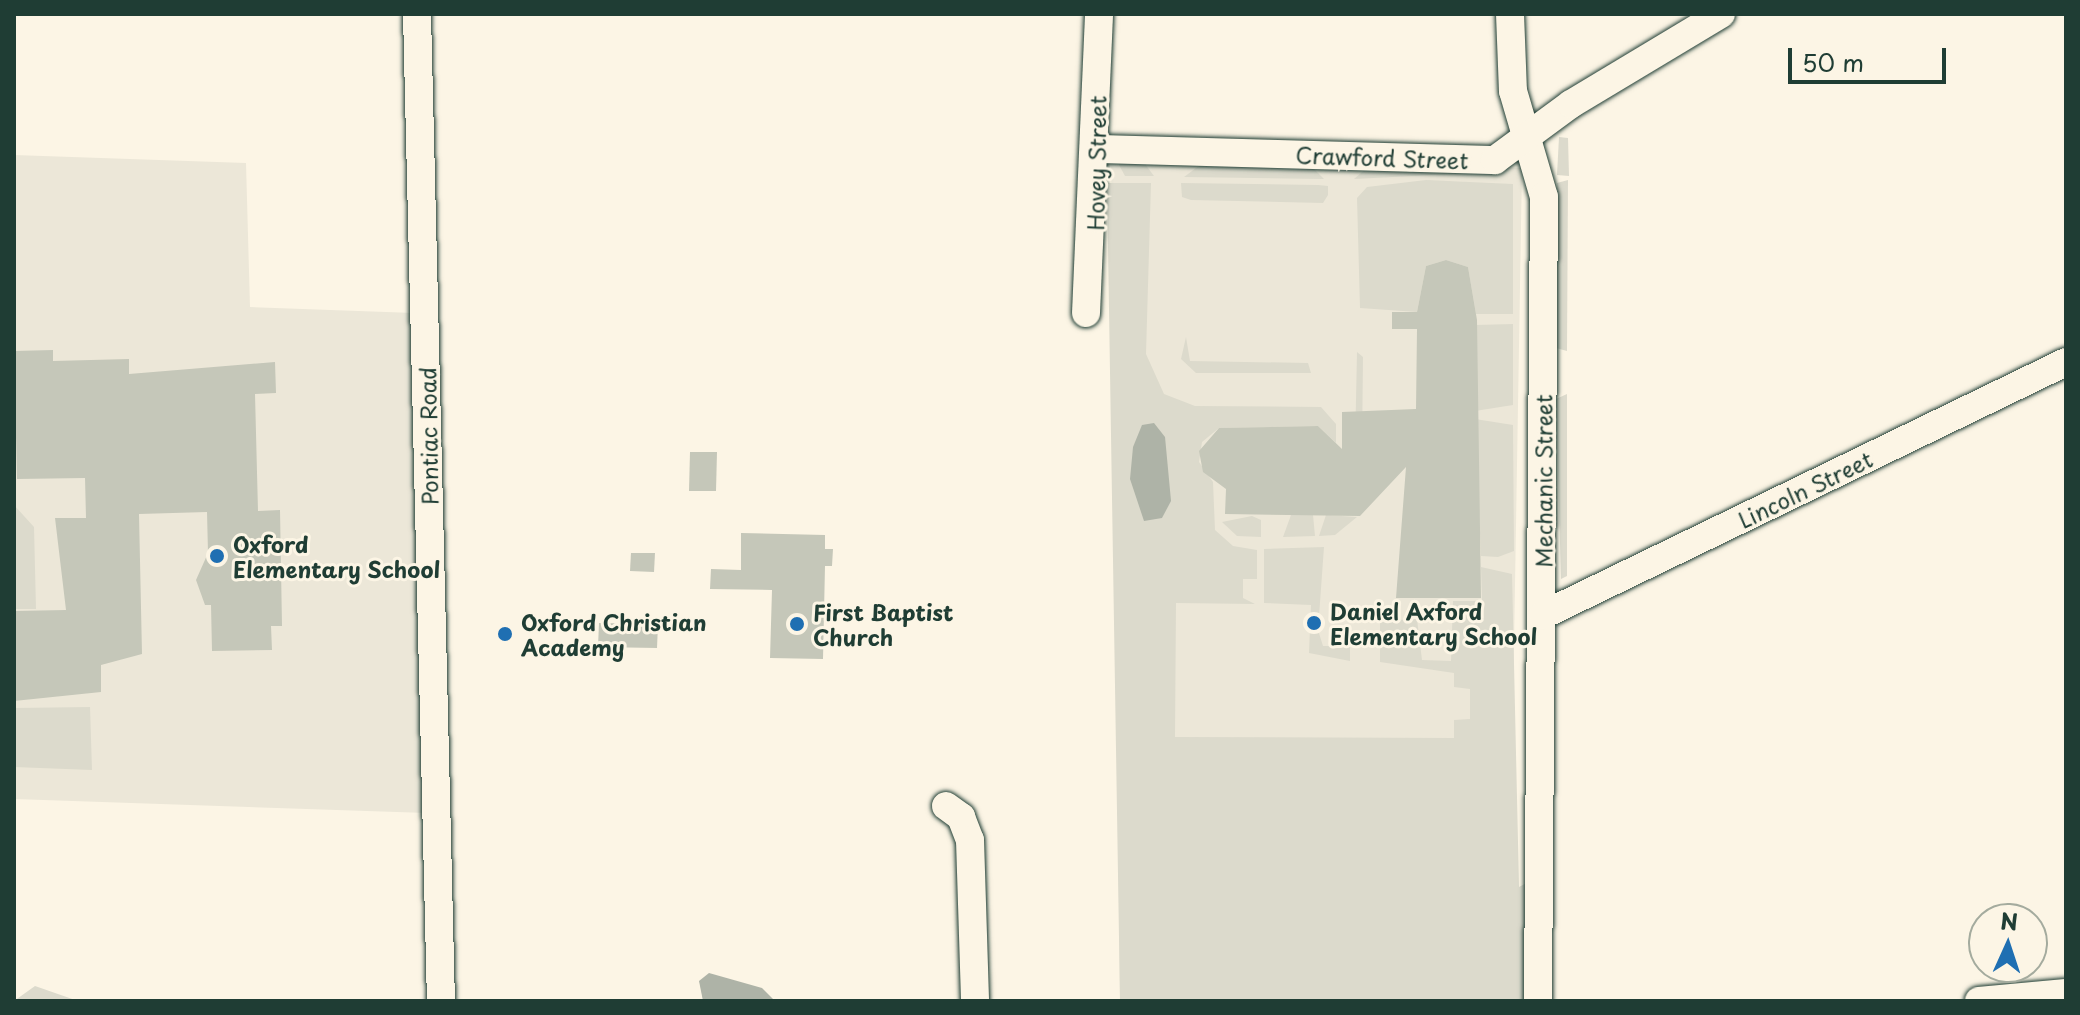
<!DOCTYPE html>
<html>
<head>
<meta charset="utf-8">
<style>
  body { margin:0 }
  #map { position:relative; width:2080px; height:1015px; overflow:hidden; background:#fcf5e5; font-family:"Playpen Sans",sans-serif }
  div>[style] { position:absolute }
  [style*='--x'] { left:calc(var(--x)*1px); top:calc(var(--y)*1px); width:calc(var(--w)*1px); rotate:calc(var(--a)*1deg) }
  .built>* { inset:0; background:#ece7d8 }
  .green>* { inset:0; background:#dcdacc }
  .water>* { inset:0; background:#aeb3a7 }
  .building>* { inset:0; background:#c5c7b9 }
  .roads { filter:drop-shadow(0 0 2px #1f3d34) drop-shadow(0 0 2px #1f3d34) }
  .minor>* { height:28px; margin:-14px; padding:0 14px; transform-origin:14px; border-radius:14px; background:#fcf5e5 }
  .dots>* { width:22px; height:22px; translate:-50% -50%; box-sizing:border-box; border:4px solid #fcf5e5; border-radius:50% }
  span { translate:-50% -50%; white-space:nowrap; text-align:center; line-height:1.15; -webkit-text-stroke:6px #fcf5e5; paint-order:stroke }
  .street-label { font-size:22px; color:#1f3d34 }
  .poi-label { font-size:22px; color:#1f3d34; font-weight:700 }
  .left { translate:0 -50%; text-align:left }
  .frame { position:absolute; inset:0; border:16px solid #1f3d34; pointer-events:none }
  .north { position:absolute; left:1968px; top:903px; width:80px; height:80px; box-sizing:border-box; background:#fcf5e5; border:2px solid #a4ab9e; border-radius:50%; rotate:3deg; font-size:22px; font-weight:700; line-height:32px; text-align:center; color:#1f3d34 }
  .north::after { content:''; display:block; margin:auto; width:28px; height:36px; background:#1f6fb2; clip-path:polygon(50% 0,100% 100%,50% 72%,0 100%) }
  .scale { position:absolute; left:1788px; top:48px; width:158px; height:36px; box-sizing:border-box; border:4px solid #1f3d34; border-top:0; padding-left:10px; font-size:24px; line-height:28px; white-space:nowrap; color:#1f3d34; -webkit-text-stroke:6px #fcf5e5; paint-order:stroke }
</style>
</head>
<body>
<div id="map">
  <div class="built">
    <div style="clip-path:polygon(1111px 150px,1522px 168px,1508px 1001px,1120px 1001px)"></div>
    <div style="clip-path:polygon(14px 155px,246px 163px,250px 307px,414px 313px,427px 813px,14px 799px)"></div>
  </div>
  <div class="green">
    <div style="clip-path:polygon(1559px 137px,1568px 138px,1569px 176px,1557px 175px)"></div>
    <div style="clip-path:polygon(1118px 163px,1145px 164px,1154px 176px,1125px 176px)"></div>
    <div style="clip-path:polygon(1200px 165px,1314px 169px,1324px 179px,1184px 177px)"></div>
    <div style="clip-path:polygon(1368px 167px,1511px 171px,1354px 179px)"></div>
    <div style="clip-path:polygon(1426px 180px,1513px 184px,1513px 314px,1476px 314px,1468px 267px,1446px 260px,1426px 266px,1417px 312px,1360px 308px,1357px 198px,1367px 187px)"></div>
    <div style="clip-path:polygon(1568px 180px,1567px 351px,1556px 348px,1557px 183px)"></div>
    <div style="clip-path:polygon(1107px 183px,1151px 183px,1146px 354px,1164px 394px,1195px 406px,1321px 407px,1336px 424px,1336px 443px,1318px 426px,1219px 428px,1202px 442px,1199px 462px,1213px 482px,1215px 530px,1233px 546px,1257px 550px,1257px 579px,1243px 579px,1243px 598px,1255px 604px,1176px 603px,1175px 737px,1454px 738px,1454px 720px,1470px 719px,1470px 689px,1454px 687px,1454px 673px,1380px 662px,1380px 621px,1417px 619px,1422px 660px,1451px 661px,1453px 601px,1482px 601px,1481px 567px,1512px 574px,1519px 887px,1530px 881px,1526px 1001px,1120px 1001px)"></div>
    <div style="clip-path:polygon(1181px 183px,1318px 185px,1328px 186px,1328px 195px,1323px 203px,1191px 200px,1182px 197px)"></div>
    <div style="clip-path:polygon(1513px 324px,1513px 405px,1475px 411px,1475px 325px)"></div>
    <div style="clip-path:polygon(1186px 337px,1190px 361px,1308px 363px,1311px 373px,1196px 373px,1181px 359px)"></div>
    <div style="clip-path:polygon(1357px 352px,1363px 357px,1362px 448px,1355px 448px)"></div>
    <div style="clip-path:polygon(1567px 394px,1567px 576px,1561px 579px,1556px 399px)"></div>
    <div style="clip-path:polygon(1475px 419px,1513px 425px,1514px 551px,1498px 557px,1481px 556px)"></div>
    <div style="clip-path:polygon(14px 505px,34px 527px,36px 609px,14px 609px)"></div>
    <div style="clip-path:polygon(1291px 515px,1313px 515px,1315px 536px,1283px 537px)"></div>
    <div style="clip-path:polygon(1326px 515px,1357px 517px,1335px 535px,1319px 536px)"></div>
    <div style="clip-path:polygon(1252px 516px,1261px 520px,1261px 537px,1237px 536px,1222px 522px)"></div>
    <div style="clip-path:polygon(1324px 547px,1318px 630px,1323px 646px,1350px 646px,1350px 661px,1309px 653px,1311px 605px,1264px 603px,1264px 549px)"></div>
    <div style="clip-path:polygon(90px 707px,92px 770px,14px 767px,14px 708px)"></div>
    <div style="clip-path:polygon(35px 986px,78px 1001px,14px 1001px)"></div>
  </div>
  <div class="water">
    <div style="clip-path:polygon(1154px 423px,1165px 437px,1171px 501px,1162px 518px,1144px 521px,1130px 479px,1133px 447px,1142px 425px)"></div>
    <div style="clip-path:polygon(709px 973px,762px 988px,775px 1001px,703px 1001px,699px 981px)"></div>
  </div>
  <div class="building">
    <div style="clip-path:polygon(1446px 260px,1468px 267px,1477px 320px,1481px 598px,1396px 598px,1406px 467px,1360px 516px,1225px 514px,1226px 489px,1203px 472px,1199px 451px,1219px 428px,1318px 426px,1342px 449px,1342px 412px,1416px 409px,1417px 329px,1392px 329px,1392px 312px,1417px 312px,1426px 266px)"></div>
    <div style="clip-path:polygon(53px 350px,53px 361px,129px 359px,129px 374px,275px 362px,276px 393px,255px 394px,258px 511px,280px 510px,282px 626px,271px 626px,272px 650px,212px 651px,211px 605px,205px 605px,196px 580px,208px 553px,207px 512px,139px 514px,142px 654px,101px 665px,101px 692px,14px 701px,14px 611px,66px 610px,55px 518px,86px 518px,85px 478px,17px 479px,14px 351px)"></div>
    <div style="clip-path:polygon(690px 452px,717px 452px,716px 491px,689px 491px)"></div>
    <div style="clip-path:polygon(741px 533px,825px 535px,825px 549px,833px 549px,832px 566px,825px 566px,823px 659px,770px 658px,772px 590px,710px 589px,711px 569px,741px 570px)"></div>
    <div style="clip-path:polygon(631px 553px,655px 553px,654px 572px,630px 571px)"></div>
    <div style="clip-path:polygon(599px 623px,658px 624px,657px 648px,598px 647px)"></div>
  </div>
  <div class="roads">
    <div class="minor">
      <div style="--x:417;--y:14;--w:987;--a:88.61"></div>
      <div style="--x:1510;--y:14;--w:77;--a:87.8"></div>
      <div style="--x:1513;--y:91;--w:110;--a:73.7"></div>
      <div style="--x:1544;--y:197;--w:804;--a:90.43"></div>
      <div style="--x:1096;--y:149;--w:399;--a:1.6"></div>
      <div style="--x:1495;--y:160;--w:94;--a:-36.4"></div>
      <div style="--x:1571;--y:104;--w:175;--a:-31"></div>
      <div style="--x:1086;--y:313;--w:299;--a:-87.5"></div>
      <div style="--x:1543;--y:615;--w:581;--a:-25.82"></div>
      <div style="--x:946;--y:806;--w:19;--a:36"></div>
      <div style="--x:961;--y:817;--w:25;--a:69"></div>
      <div style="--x:970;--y:840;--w:161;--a:88.2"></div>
      <div style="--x:1979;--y:1001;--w:87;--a:-5.3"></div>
    </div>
  </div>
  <div class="dots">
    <div style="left:217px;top:556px;background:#1f6fb2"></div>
    <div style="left:1314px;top:623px;background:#1f6fb2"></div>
    <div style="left:797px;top:624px;background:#1f6fb2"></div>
    <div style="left:505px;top:634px;background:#1f6fb2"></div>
  </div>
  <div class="street-label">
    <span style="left:1382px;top:157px;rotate:2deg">Crawford Street</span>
    <span style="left:1096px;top:163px;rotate:-89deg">Hovey Street</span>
    <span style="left:428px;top:436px;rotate:-91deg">Pontiac Road</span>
    <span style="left:1543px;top:481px;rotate:-90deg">Mechanic Street</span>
    <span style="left:1805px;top:489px;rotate:-26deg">Lincoln Street</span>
  </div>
  <div class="poi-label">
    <span class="left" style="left:233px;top:556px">Oxford<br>Elementary School</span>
    <span class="left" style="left:1330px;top:623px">Daniel Axford<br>Elementary School</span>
    <span class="left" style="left:813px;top:624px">First Baptist<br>Church</span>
    <span class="left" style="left:521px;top:634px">Oxford Christian<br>Academy</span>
  </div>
  <div class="frame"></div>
  <div class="north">N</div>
  <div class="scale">50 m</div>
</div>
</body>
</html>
